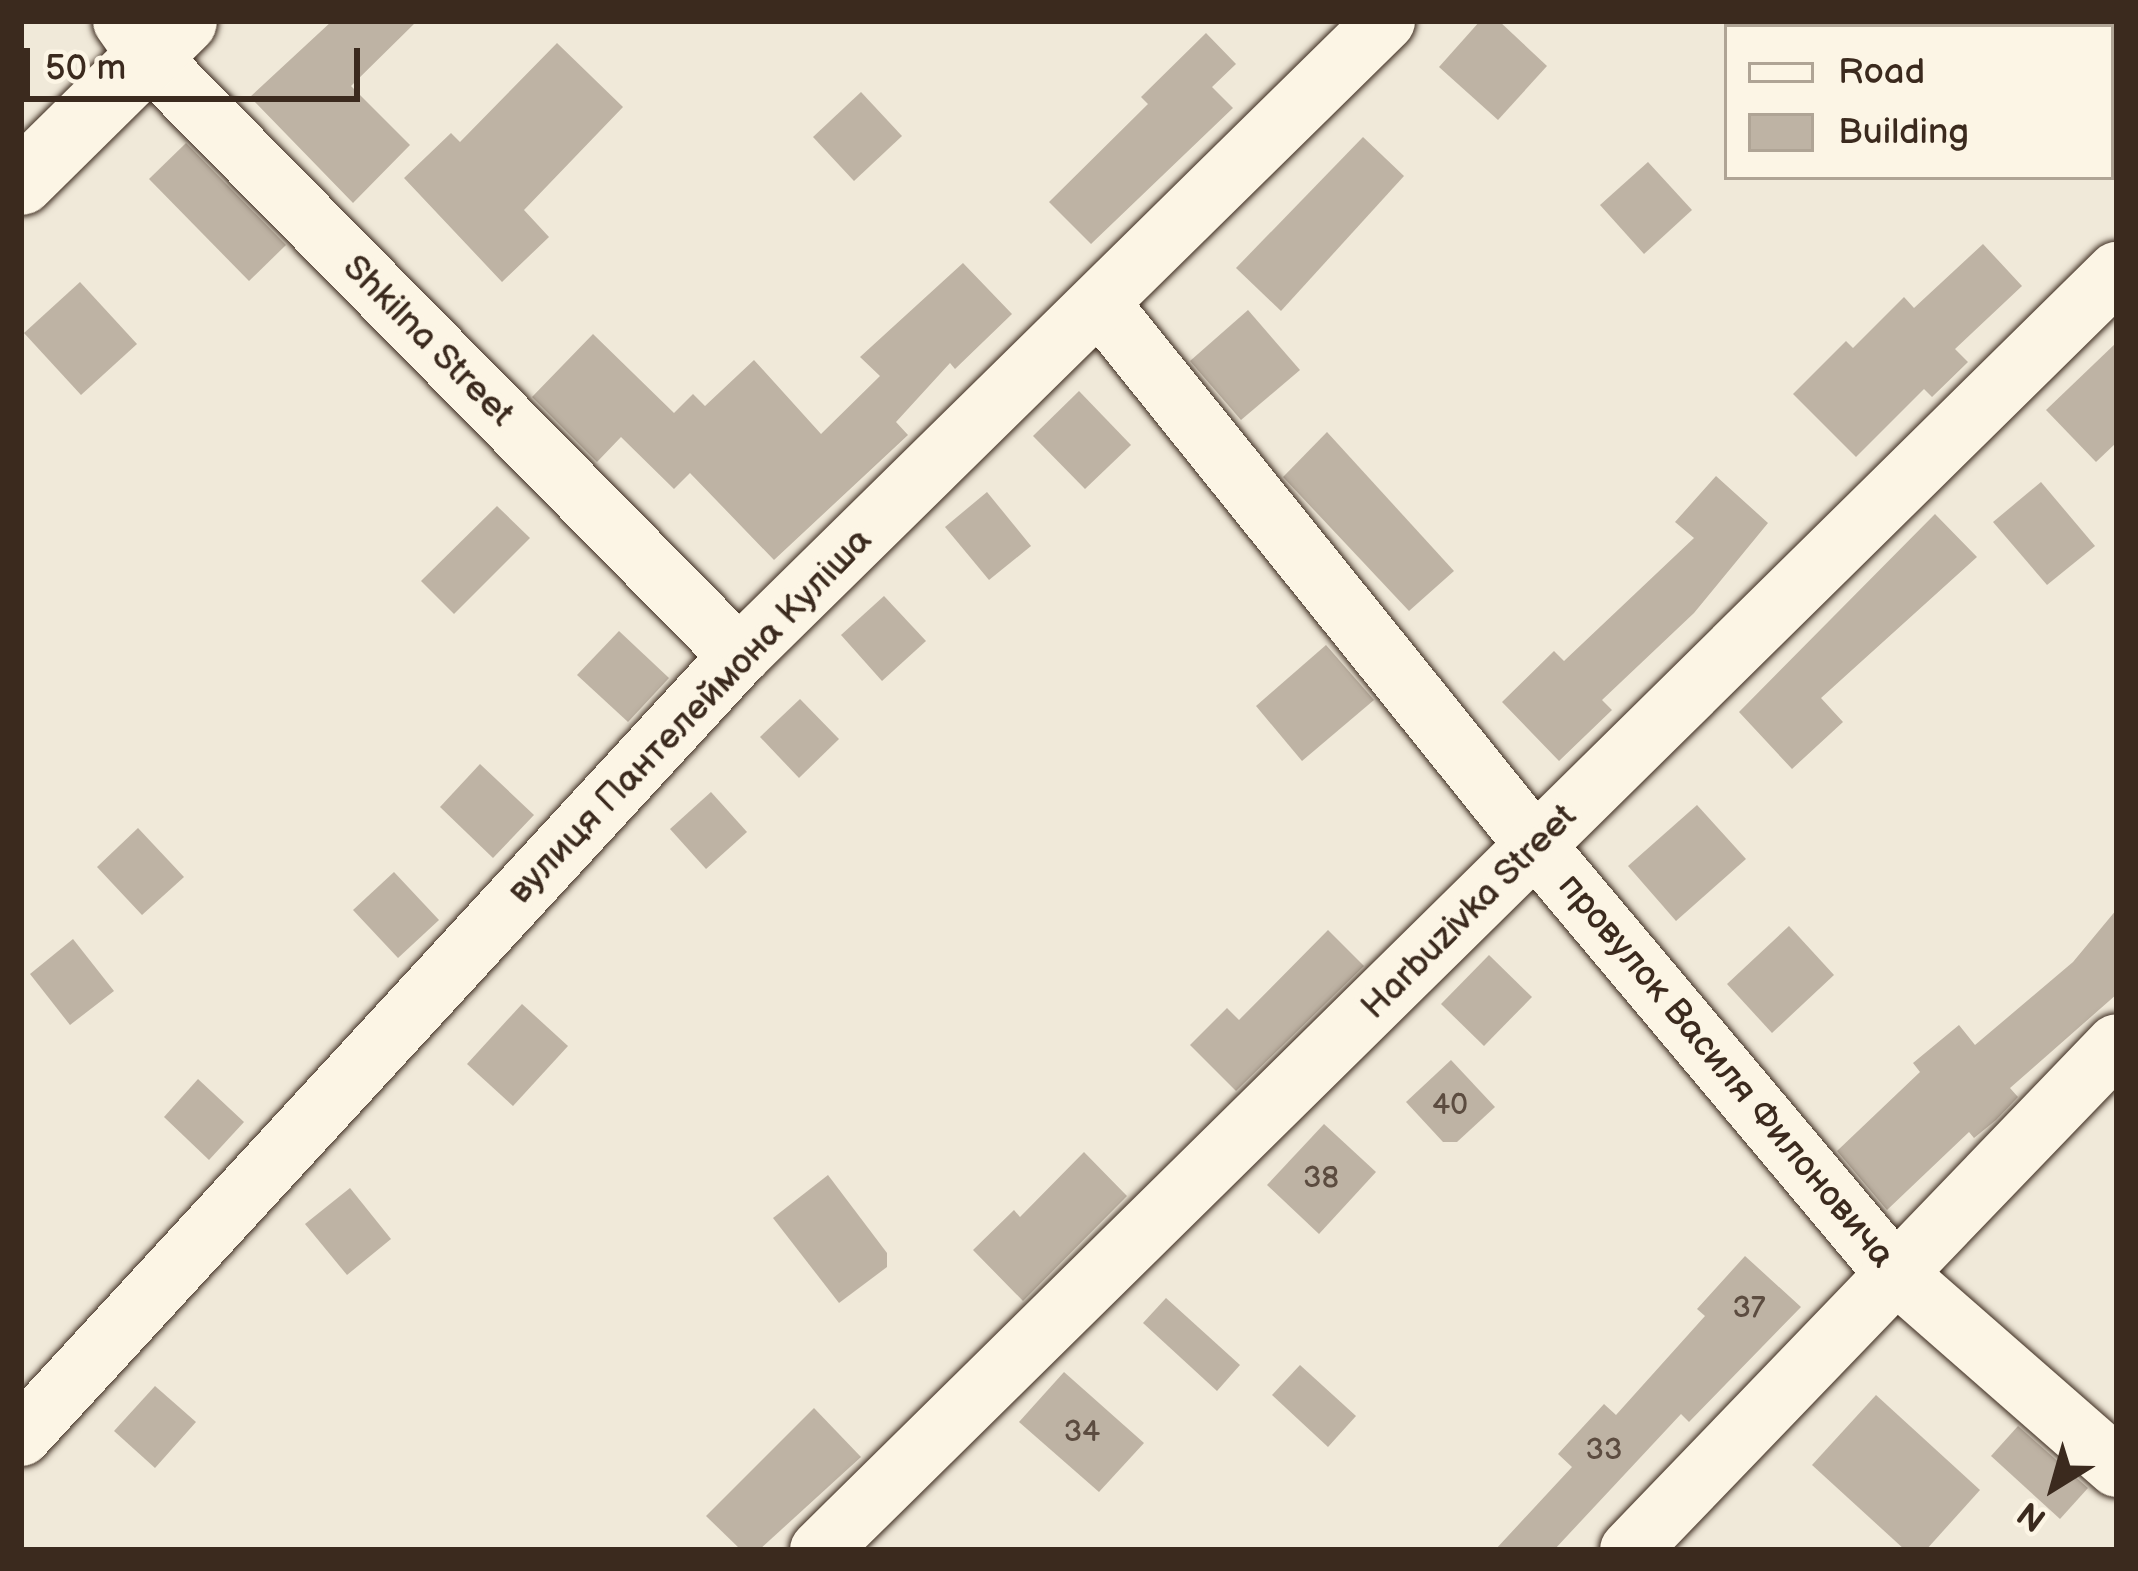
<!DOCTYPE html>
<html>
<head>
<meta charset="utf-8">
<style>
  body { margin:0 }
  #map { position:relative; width:2138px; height:1571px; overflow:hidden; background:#f0e9d9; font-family:"Balsamiq Sans",sans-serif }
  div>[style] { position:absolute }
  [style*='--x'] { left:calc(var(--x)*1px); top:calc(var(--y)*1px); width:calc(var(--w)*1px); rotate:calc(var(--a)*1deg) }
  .building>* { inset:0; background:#beb3a4 }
  .roads { filter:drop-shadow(0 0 3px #3b2a1e) drop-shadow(0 0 3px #3b2a1e) }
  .minor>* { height:60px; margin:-30px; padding:0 30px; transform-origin:30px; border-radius:30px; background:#fcf5e5 }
  .major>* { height:66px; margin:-33px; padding:0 33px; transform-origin:33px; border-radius:33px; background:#fcf5e5 }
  span { translate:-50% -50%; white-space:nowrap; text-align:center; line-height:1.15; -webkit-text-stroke:12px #fcf5e5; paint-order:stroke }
  .number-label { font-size:30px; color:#5c4c40 }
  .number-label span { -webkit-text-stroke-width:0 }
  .street-label { font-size:36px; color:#3b2a1e }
  .frame { position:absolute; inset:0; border:24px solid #3b2a1e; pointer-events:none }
  .legend { position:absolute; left:1724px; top:24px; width:390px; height:156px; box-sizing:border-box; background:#fcf5e5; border:3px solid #afa495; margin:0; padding:15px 21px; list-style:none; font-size:36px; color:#3b2a1e }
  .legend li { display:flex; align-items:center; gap:24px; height:60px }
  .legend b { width:60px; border:3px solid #afa495 }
  .north { position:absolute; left:1994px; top:1427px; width:120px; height:120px; -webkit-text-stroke:9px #fcf5e5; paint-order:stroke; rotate:217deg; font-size:33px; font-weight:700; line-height:48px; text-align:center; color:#3b2a1e }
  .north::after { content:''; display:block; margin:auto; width:42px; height:54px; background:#3b2a1e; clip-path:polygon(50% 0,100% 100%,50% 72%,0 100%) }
  .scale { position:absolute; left:24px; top:48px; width:336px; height:54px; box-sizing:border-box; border:6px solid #3b2a1e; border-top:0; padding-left:15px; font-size:36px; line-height:42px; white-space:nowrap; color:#3b2a1e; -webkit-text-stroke:9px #fcf5e5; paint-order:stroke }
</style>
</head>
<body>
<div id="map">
  <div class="building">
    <div style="clip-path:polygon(332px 21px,417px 21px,351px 86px,410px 145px,353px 203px,250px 97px)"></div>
    <div style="clip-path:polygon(1480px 21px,1499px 21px,1547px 66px,1498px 120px,1439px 67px)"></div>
    <div style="clip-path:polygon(1206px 33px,1236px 64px,1212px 87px,1233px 108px,1091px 244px,1049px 202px,1148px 104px,1141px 97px)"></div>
    <div style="clip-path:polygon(557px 43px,623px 107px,524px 210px,549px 237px,502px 282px,404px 178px,451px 133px,460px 142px)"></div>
    <div style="clip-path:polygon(861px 92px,902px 136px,854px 181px,813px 137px)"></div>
    <div style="clip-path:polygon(1363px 137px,1404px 176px,1281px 311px,1236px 268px)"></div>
    <div style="clip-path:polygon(186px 143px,286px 245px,249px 281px,149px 179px)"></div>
    <div style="clip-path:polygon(1648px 162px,1692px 210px,1644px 254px,1600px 205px)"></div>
    <div style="clip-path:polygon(1983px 244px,2022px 286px,1955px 349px,1968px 362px,1932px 397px,1924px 389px,1856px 457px,1793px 394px,1846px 341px,1853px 348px,1904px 297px,1914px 308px)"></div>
    <div style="clip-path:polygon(963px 263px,1012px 314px,955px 369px,950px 363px,896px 422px,908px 435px,774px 560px,690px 473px,674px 489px,621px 437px,597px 462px,532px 397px,593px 334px,674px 413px,693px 394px,705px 406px,754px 360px,821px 434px,880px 376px,860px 357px)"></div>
    <div style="clip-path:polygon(80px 282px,137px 344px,81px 395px,24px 333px)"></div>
    <div style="clip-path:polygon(1248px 310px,1300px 370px,1241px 420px,1190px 361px)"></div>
    <div style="clip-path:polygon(2117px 342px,2117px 442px,2096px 462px,2046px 410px)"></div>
    <div style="clip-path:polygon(1079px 391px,1131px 445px,1085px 489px,1033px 436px)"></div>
    <div style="clip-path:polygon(1327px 432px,1454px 571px,1409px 611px,1283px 477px)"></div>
    <div style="clip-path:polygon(1716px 476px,1768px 523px,1694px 613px,1602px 700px,1612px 710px,1559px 761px,1502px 702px,1554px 651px,1564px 661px,1694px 538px,1675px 522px)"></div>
    <div style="clip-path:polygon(2041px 482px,2095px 546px,2047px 585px,1993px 522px)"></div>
    <div style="clip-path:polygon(987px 492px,1031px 546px,989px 580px,945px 527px)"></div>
    <div style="clip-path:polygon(497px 506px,530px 538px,454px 614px,421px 581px)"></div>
    <div style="clip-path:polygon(1935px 514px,1977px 557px,1821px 698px,1843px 722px,1792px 769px,1739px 712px)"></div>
    <div style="clip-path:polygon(884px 596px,926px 641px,882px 681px,841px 635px)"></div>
    <div style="clip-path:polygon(619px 631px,669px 678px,628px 722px,577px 675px)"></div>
    <div style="clip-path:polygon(1326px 645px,1374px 700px,1302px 761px,1256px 706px)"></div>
    <div style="clip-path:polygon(800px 699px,839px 739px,799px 778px,760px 737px)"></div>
    <div style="clip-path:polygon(480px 764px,534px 815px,493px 858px,440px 807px)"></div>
    <div style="clip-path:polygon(711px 792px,747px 832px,706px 869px,670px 829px)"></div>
    <div style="clip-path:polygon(1697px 805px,1746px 859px,1676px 921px,1628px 866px)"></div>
    <div style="clip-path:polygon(138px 828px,184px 877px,142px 915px,97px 867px)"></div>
    <div style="clip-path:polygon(394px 872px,439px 920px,398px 958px,353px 910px)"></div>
    <div style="clip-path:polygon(2117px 909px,2117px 994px,2010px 1088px,2018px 1097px,1996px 1120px,1974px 1138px,1969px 1132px,1887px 1210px,1837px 1151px,1920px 1072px,1913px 1063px,1959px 1025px,1975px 1045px,2073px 962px)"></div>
    <div style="clip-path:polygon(1789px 926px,1834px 975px,1772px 1033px,1727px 984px)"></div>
    <div style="clip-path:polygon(1328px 930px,1364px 966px,1236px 1091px,1190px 1045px,1227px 1008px,1239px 1020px)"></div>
    <div style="clip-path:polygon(73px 939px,114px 991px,70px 1025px,30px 974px)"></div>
    <div style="clip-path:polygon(1489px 955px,1532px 997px,1484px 1046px,1441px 1004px)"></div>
    <div style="clip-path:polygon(522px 1004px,568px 1046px,513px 1106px,467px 1064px)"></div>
    <div style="clip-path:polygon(1451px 1060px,1495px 1107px,1457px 1142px,1443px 1142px,1406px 1102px)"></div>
    <div style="clip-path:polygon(198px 1079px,244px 1122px,209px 1160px,164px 1117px)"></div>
    <div style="clip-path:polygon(1324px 1124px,1376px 1172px,1319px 1234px,1267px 1185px)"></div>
    <div style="clip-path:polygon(1084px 1152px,1127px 1196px,1023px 1301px,973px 1250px,1014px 1210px,1020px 1217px)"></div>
    <div style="clip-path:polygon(828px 1175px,887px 1253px,887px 1267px,839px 1303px,773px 1218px)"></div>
    <div style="clip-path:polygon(350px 1188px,391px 1239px,347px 1275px,305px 1224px)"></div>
    <div style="clip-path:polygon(1745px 1256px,1801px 1307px,1689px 1422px,1681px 1414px,1554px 1550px,1495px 1550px,1572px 1467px,1558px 1454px,1604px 1404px,1616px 1415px,1705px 1316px,1697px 1309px)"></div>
    <div style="clip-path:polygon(1166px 1298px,1240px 1365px,1217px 1391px,1143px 1323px)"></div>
    <div style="clip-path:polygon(1300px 1365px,1356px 1416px,1328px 1447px,1272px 1395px)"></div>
    <div style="clip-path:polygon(1064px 1372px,1144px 1443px,1099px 1492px,1019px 1422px)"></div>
    <div style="clip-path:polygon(155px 1386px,196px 1422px,155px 1468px,114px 1431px)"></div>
    <div style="clip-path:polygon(1876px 1395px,1980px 1490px,1926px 1550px,1905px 1550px,1812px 1465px)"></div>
    <div style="clip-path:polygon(814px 1408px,861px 1457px,759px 1550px,741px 1550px,706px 1516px)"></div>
    <div style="clip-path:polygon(2018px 1426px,2088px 1488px,2060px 1519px,1991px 1456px)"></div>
  </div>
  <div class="roads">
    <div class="minor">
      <div style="--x:123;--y:21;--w:42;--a:54.8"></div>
      <div style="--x:147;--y:55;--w:844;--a:45.43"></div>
      <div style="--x:1100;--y:304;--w:696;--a:51.19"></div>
      <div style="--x:1536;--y:846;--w:554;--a:49.98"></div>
      <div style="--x:1892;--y:1270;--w:299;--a:41.2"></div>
      <div style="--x:21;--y:1436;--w:1060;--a:-47.37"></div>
      <div style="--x:739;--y:656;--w:906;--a:-44.51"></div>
      <div style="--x:820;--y:1550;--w:1821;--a:-44.58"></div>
      <div style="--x:1630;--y:1550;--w:702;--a:-46.1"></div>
    </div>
    <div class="major">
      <div style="--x:21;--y:182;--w:229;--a:-44.6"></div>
    </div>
  </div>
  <div class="number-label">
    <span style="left:1450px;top:1105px">40</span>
    <span style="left:1321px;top:1178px">38</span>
    <span style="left:1749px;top:1308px">37</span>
    <span style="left:1082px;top:1432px">34</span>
    <span style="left:1604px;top:1450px">33</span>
  </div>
  <div class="street-label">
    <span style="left:428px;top:341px;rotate:45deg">Shkilna Street</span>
    <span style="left:690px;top:716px;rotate:-46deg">вулиця Пантелеймона Куліша</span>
    <span style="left:1469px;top:912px;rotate:-45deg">Harbuzivka Street</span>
    <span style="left:1726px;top:1071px;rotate:50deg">провулок Василя Филоновича</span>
  </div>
  <div class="frame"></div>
  <ul class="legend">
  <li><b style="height:15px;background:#fcf5e5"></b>Road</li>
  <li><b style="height:33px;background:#beb3a4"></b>Building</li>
  </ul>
  <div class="north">N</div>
  <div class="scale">50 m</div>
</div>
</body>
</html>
